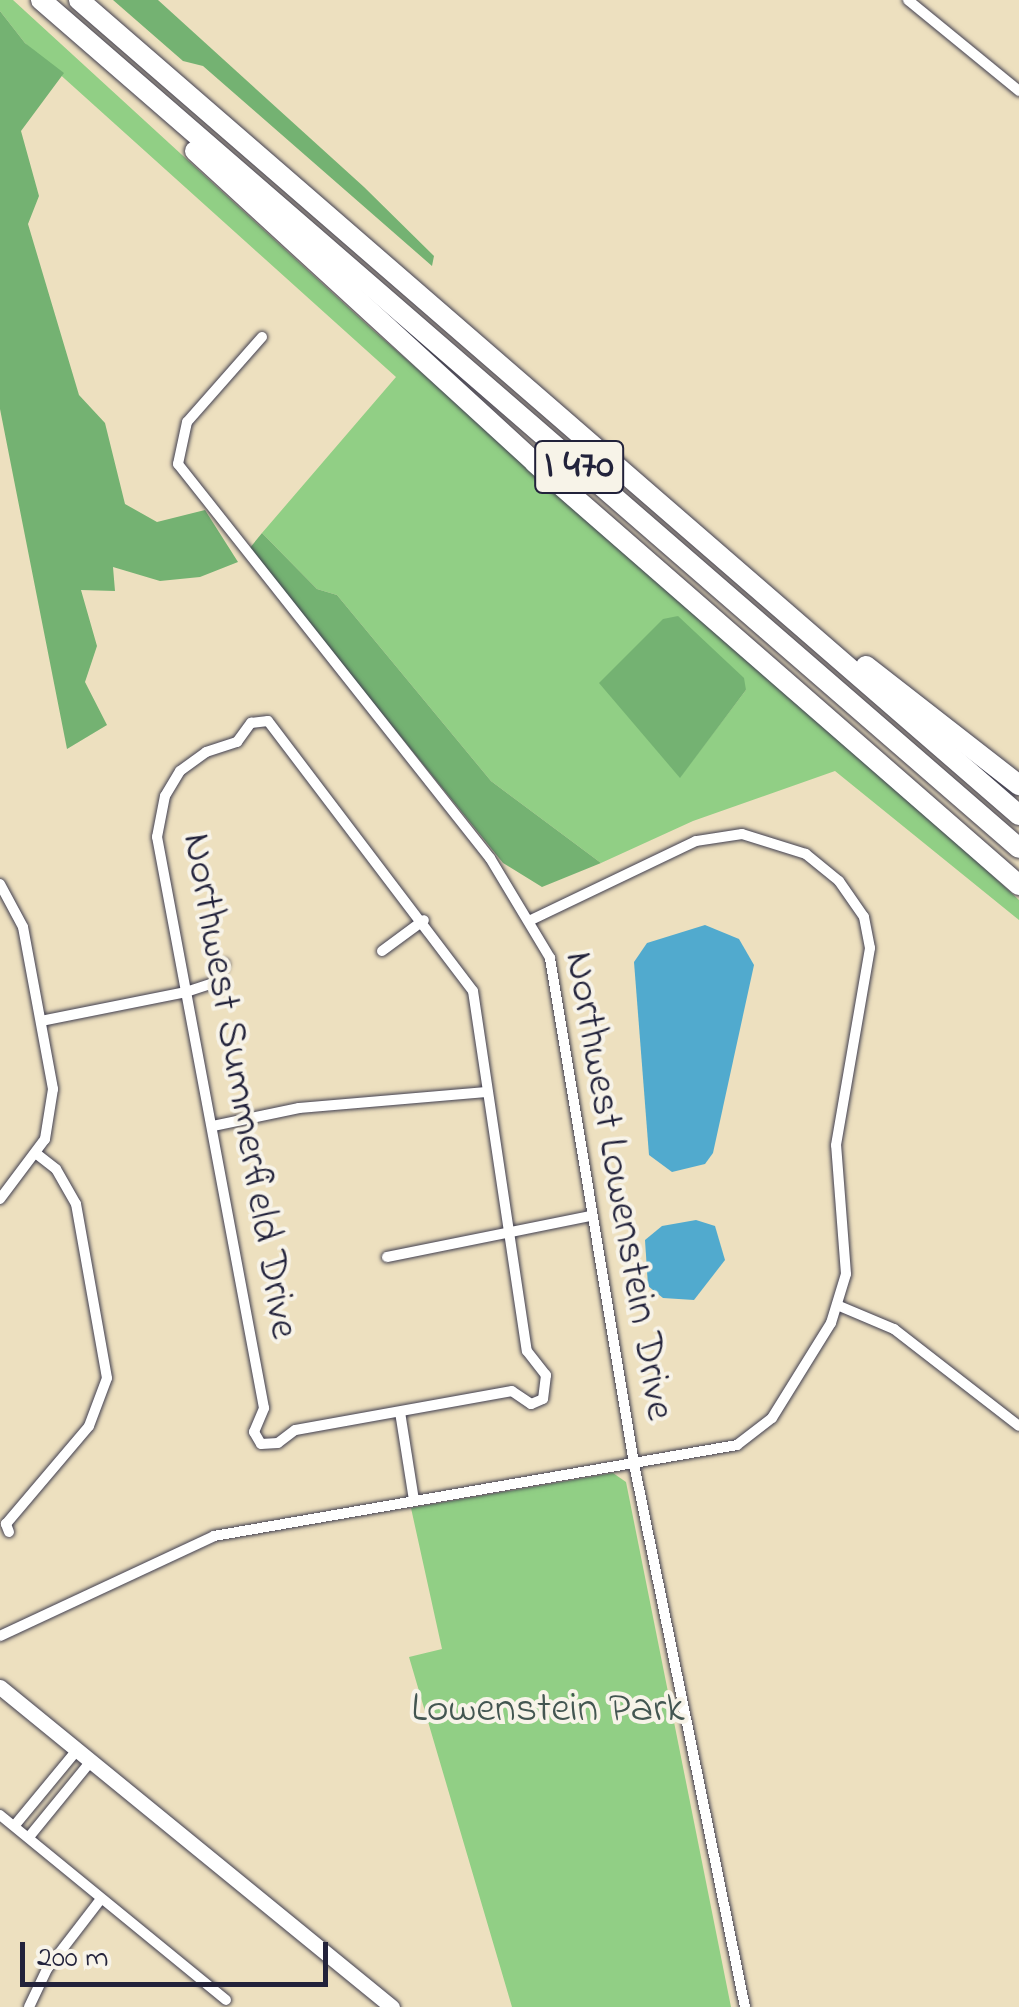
<!DOCTYPE html>
<html>
<head>
<meta charset="utf-8">
<style>
  body { margin:0 }
  #map { position:relative; width:1019px; height:2007px; overflow:hidden; background:#ede0bf; font-family:"Indie Flower",sans-serif }
  div>[style] { position:absolute }
  [style*='--x'] { left:calc(var(--x)*1px); top:calc(var(--y)*1px); width:calc(var(--w)*1px); rotate:calc(var(--a)*1deg) }
  .green>* { inset:0; background:#91cf85 }
  .forest>* { inset:0; background:#74b272 }
  .water>* { inset:0; background:#51aace }
  .roads { filter:drop-shadow(0 0 2px #403e4f) drop-shadow(0 0 2px #403e4f) }
  .minor>* { height:10px; margin:-5px; padding:0 5px; transform-origin:5px; border-radius:5px; background:#fff }
  .secondary>* { height:15px; margin:-7.5px; padding:0 7.5px; transform-origin:7.5px; border-radius:7.5px; background:#fff }
  .motorway>* { height:20px; margin:-10px; padding:0 10px; transform-origin:10px; border-radius:10px; background:#fff }
  span { translate:-50% -50%; white-space:nowrap; text-align:center; line-height:1.15; -webkit-text-stroke:8px #f7f3e8; paint-order:stroke }
  .shield-label span { padding:2px 8px; background:#f7f3e8; border:2px solid; border-radius:8px; -webkit-text-stroke-width:0 }
  .shield-label { font-size:40px; color:#22223b; font-weight:700 }
  .street-label { font-size:42px; color:#22223b }
  .park-label { font-size:42px; color:#435651 }
  .scale { position:absolute; left:20px; top:1942px; width:308px; height:45px; box-sizing:border-box; border:5px solid #22223b; border-top:0; padding-left:12px; font-size:30px; line-height:35px; white-space:nowrap; color:#22223b; -webkit-text-stroke:8px #f7f3e8; paint-order:stroke }
</style>
</head>
<body>
<div id="map">
  <div class="green">
    <div style="clip-path:polygon(evenodd,0 0,13px 0,374px 331px,910px 800px,1019px 900px,1019px 920px,835px 771px,693px 821px,601px 863px,491px 781px,337px 595px,317px 589px,262px 533px,396px 377px,25px 43px,0 11px,0 0,677px 616px,746px 690px,680px 777px,677px 616px)"></div>
    <div style="clip-path:polygon(613px 1473px,626px 1482px,731px 2007px,512px 2007px,409px 1657px,442px 1649px,411px 1508px)"></div>
  </div>
  <div class="forest">
    <div style="clip-path:polygon(113px 0,158px 0,364px 187px,434px 256px,432px 266px,203px 66px,183px 61px)"></div>
    <div style="clip-path:polygon(0 11px,25px 43px,64px 73px,21px 131px,39px 196px,28px 224px,79px 395px,105px 423px,125px 504px,157px 522px,205px 510px,238px 562px,200px 577px,160px 581px,113px 567px,115px 591px,81px 590px,97px 646px,85px 682px,107px 725px,67px 749px,0 409px)"></div>
    <div style="clip-path:polygon(262px 533px,317px 589px,337px 595px,491px 781px,601px 863px,542px 887px,503px 863px,249px 549px)"></div>
    <div style="clip-path:polygon(678px 616px,744px 678px,746px 690px,680px 778px,599px 683px,663px 619px)"></div>
  </div>
  <div class="water">
    <div style="clip-path:polygon(705px 925px,739px 939px,754px 965px,713px 1153px,705px 1164px,672px 1172px,649px 1155px,634px 962px,647px 943px)"></div>
    <div style="clip-path:polygon(696px 1220px,715px 1226px,725px 1260px,694px 1300px,663px 1298px,648px 1286px,645px 1240px,662px 1226px)"></div>
  </div>
  <div class="roads">
    <div class="minor">
      <div style="--x:908;--y:0;--w:144;--a:39.3"></div>
      <div style="--x:262;--y:337;--w:113;--a:131.4"></div>
      <div style="--x:187;--y:422;--w:43;--a:102.1"></div>
      <div style="--x:178;--y:464;--w:503;--a:51.63"></div>
      <div style="--x:490;--y:858;--w:117;--a:59"></div>
      <div style="--x:550;--y:958;--w:513;--a:80.57"></div>
      <div style="--x:634;--y:1464;--w:554;--a:78.45"></div>
      <div style="--x:268;--y:721;--w:339;--a:52.8"></div>
      <div style="--x:473;--y:991;--w:364;--a:81.5"></div>
      <div style="--x:527;--y:1351;--w:31;--a:52"></div>
      <div style="--x:546;--y:1375;--w:24;--a:97"></div>
      <div style="--x:543;--y:1399;--w:13;--a:157"></div>
      <div style="--x:531;--y:1404;--w:23;--a:-146"></div>
      <div style="--x:512;--y:1391;--w:220;--a:169.8"></div>
      <div style="--x:295;--y:1430;--w:21;--a:143"></div>
      <div style="--x:278;--y:1443;--w:17;--a:177"></div>
      <div style="--x:261;--y:1444;--w:14;--a:-120"></div>
      <div style="--x:254;--y:1432;--w:26;--a:-67"></div>
      <div style="--x:264;--y:1408;--w:581;--a:-100.61"></div>
      <div style="--x:157;--y:837;--w:42;--a:-79"></div>
      <div style="--x:165;--y:796;--w:29;--a:-59"></div>
      <div style="--x:180;--y:771;--w:32;--a:-36"></div>
      <div style="--x:206;--y:752;--w:33;--a:-18"></div>
      <div style="--x:237;--y:742;--w:24;--a:-54"></div>
      <div style="--x:251;--y:723;--w:17;--a:-7"></div>
      <div style="--x:0;--y:884;--w:49;--a:61.9"></div>
      <div style="--x:23;--y:927;--w:165;--a:79.5"></div>
      <div style="--x:53;--y:1089;--w:51;--a:99.1"></div>
      <div style="--x:45;--y:1139;--w:75;--a:126.9"></div>
      <div style="--x:382;--y:951;--w:52;--a:-36.4"></div>
      <div style="--x:41;--y:1021;--w:148;--a:-11.3"></div>
      <div style="--x:186;--y:992;--w:32;--a:-18"></div>
      <div style="--x:216;--y:982;--w:20;--a:-66"></div>
      <div style="--x:213;--y:1126;--w:88;--a:-11.8"></div>
      <div style="--x:299;--y:1108;--w:188;--a:-4.9"></div>
      <div style="--x:387;--y:1257;--w:208;--a:-11.4"></div>
      <div style="--x:837;--y:1305;--w:62;--a:22.8"></div>
      <div style="--x:894;--y:1329;--w:158;--a:37.8"></div>
      <div style="--x:400;--y:1412;--w:89;--a:81"></div>
      <div style="--x:9;--y:1532;--w:9;--a:-111"></div>
      <div style="--x:6;--y:1524;--w:128;--a:-49.7"></div>
      <div style="--x:89;--y:1426;--w:51;--a:-69.4"></div>
      <div style="--x:107;--y:1378;--w:177;--a:-100.1"></div>
      <div style="--x:76;--y:1204;--w:40;--a:-119.7"></div>
      <div style="--x:56;--y:1169;--w:24;--a:-142"></div>
      <div style="--x:0;--y:1636;--w:236;--a:-25"></div>
      <div style="--x:214;--y:1536;--w:531;--a:-9.87"></div>
      <div style="--x:737;--y:1445;--w:44;--a:-37.6"></div>
      <div style="--x:772;--y:1418;--w:112;--a:-58.2"></div>
      <div style="--x:831;--y:1323;--w:51;--a:-73"></div>
      <div style="--x:846;--y:1274;--w:129;--a:-94.4"></div>
      <div style="--x:836;--y:1145;--w:200;--a:-80.2"></div>
      <div style="--x:870;--y:948;--w:32;--a:-101"></div>
      <div style="--x:864;--y:917;--w:44;--a:-124.8"></div>
      <div style="--x:839;--y:881;--w:43;--a:-140.7"></div>
      <div style="--x:806;--y:854;--w:67;--a:-162.6"></div>
      <div style="--x:742;--y:834;--w:47;--a:171.3"></div>
      <div style="--x:696;--y:841;--w:183;--a:154.4"></div>
      <div style="--x:0;--y:1815;--w:292;--a:39.3"></div>
      <div style="--x:15;--y:1825;--w:97;--a:-50.4"></div>
      <div style="--x:29;--y:1837;--w:98;--a:-50.8"></div>
      <div style="--x:29;--y:2007;--w:42;--a:-64.7"></div>
      <div style="--x:47;--y:1969;--w:88;--a:-52.4"></div>
    </div>
    <div class="secondary">
      <div style="--x:0;--y:1687;--w:506;--a:39.23"></div>
    </div>
    <div class="motorway">
      <div style="--x:41;--y:0;--w:1294;--a:40.93"></div>
      <div style="--x:79;--y:0;--w:1244;--a:40.93"></div>
      <div style="--x:195;--y:151;--w:461;--a:42.5"></div>
      <div style="--x:535;--y:463;--w:642;--a:41.09"></div>
      <div style="--x:866;--y:666;--w:194;--a:37.9"></div>
    </div>
  </div>
  <div class="shield-label">
    <span style="left:579px;top:467px">I 470</span>
  </div>
  <div class="street-label">
    <span style="left:239px;top:1086px;rotate:80deg">Northwest Summerfield Drive</span>
    <span style="left:618px;top:1186px;rotate:80deg">Northwest Lowenstein Drive</span>
  </div>
  <div class="park-label">
    <span style="left:548px;top:1710px">Lowenstein Park</span>
  </div>
  <div class="scale">200 m</div>
</div>
</body>
</html>
